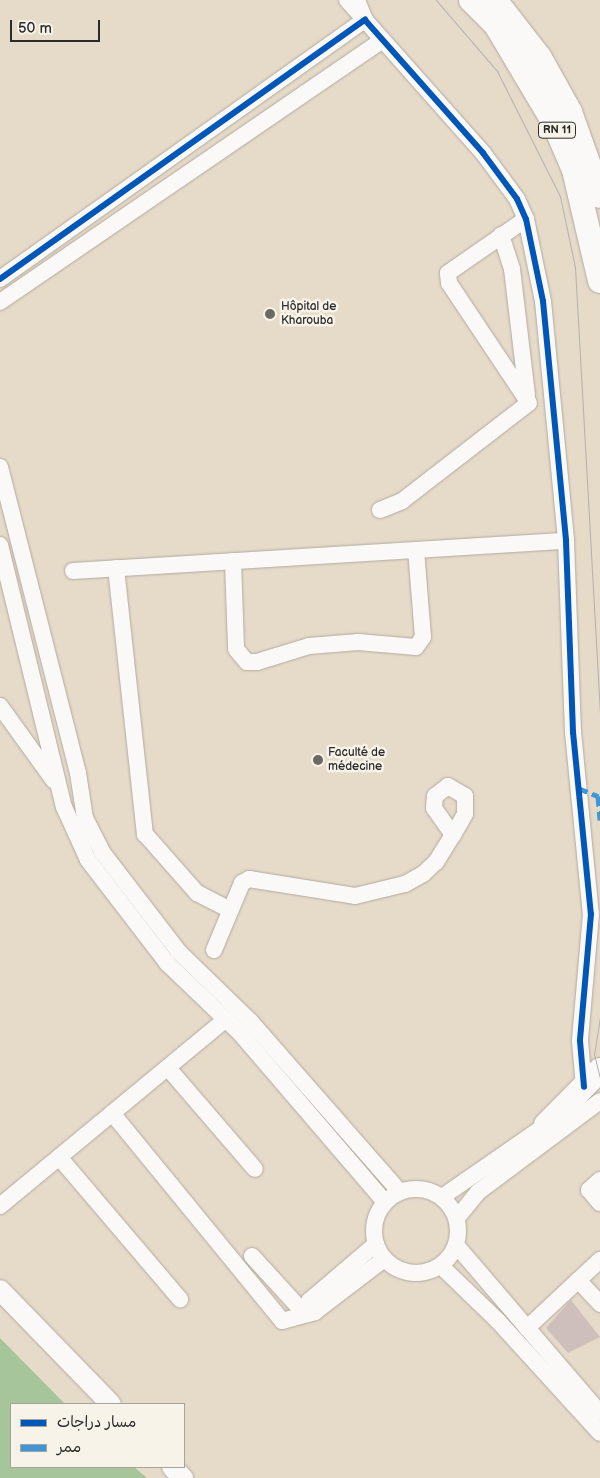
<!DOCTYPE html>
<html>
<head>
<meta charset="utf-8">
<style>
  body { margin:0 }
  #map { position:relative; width:600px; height:1478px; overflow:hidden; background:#e6dac9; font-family:"Balsamiq Sans","Playpen Sans Arabic",sans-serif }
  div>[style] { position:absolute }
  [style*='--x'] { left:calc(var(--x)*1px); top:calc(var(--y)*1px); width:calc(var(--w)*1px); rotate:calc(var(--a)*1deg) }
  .forest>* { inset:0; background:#a6c59b }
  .building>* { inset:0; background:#cebfbc }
  .roads { filter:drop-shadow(0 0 1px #b1aa9f) drop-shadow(0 0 1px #b1aa9f) }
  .minor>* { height:16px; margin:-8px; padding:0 8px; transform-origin:8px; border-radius:8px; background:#fbf9f7 }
  .minor>.ring { margin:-8px; padding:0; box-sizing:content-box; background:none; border:16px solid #fbf9f7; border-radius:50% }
  .major>* { height:20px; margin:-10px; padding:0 10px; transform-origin:10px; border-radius:10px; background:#fbf9f7 }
  .highway>* { height:24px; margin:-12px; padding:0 12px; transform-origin:12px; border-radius:12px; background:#fbf9f7 }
  .tram>* { height:1px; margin:-0.5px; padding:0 0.5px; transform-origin:0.5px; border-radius:0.5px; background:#b3b1af }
  .quiet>* { height:5px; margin-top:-2.5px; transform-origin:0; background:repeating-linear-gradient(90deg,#3c96d7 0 10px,transparent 0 15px) }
  .cycleway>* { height:6px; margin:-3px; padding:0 3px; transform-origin:3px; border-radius:3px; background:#0057b8 }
  .dots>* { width:14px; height:14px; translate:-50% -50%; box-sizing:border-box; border:2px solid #f7f3e8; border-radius:50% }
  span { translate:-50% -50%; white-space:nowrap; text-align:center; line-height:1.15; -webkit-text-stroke:5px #f7f3e8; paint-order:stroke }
  .shield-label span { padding:1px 4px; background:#f7f3e8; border:1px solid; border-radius:4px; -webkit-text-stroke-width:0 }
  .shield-label { font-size:11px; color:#2b2b2b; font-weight:700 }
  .poi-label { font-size:12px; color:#2b2b2b }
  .left { translate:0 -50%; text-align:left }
  .legend { position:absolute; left:10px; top:1403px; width:175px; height:65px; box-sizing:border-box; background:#f7f3e8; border:1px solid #a5a39c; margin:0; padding:6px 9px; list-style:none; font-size:15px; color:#2b2b2b }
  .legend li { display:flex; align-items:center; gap:10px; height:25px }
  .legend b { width:25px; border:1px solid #a5a39c }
  .scale { position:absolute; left:10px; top:20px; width:90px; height:22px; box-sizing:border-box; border:2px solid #2b2b2b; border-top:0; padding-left:6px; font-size:15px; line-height:18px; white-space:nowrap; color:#2b2b2b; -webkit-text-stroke:4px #f7f3e8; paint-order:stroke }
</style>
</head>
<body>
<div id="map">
  <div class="forest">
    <div style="clip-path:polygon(0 1338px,65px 1404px,11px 1404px,11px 1467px,134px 1467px,147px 1478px,0 1478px)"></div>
  </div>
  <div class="building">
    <div style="clip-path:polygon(571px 1300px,600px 1337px,568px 1353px,546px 1328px)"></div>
  </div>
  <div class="roads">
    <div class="minor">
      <div style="--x:347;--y:0;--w:27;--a:48"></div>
      <div style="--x:365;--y:20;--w:22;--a:-112"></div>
      <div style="--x:501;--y:235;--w:36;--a:72"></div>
      <div style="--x:512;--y:269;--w:127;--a:83.2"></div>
      <div style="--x:0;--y:279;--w:448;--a:-35.4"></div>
      <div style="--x:365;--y:20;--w:178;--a:48.4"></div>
      <div style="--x:483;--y:153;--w:57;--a:53.5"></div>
      <div style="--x:517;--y:199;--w:22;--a:66"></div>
      <div style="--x:526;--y:219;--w:84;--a:78.3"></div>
      <div style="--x:543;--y:301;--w:241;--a:84.5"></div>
      <div style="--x:566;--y:541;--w:191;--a:87.9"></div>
      <div style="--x:573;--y:732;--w:183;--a:84.4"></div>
      <div style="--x:591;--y:914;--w:127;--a:95"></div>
      <div style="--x:580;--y:1041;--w:46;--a:85"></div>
      <div style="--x:0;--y:302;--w:463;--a:-34.4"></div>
      <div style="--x:0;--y:467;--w:316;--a:75.7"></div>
      <div style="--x:78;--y:773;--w:46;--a:81.2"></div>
      <div style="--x:85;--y:818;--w:38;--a:63"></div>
      <div style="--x:102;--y:852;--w:126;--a:52.4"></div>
      <div style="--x:179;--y:952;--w:100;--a:44.2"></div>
      <div style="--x:251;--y:1022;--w:226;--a:48.8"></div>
      <div style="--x:380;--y:510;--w:24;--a:-22"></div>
      <div style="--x:402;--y:501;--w:160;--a:-37.7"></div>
      <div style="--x:529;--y:403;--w:144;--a:-123.7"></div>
      <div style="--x:449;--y:283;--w:10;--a:-96"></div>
      <div style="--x:448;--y:273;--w:95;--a:-34.7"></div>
      <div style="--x:0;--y:545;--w:270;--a:76.3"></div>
      <div style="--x:64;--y:807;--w:58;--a:65.6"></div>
      <div style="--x:88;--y:860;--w:130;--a:52.5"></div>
      <div style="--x:167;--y:963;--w:101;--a:43.8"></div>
      <div style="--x:240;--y:1033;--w:223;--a:49.4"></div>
      <div style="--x:233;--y:561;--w:88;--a:88"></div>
      <div style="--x:236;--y:649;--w:17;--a:50"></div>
      <div style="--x:247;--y:662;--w:10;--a:0"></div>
      <div style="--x:257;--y:662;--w:54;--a:-17.1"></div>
      <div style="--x:309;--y:646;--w:49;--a:-4.7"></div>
      <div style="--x:358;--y:642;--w:58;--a:4.9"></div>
      <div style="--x:416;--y:647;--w:12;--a:-55"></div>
      <div style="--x:423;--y:637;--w:87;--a:-94.6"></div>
      <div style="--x:116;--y:568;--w:268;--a:83.8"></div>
      <div style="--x:145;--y:834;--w:79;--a:48.6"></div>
      <div style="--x:197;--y:893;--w:37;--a:27"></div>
      <div style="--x:73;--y:571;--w:494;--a:-3.5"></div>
      <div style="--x:0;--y:706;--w:92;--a:54.2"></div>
      <div style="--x:214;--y:950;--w:73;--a:-67.3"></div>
      <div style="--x:242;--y:883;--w:8;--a:-30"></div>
      <div style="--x:249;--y:879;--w:107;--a:9.1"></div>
      <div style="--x:355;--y:896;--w:51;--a:-13.5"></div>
      <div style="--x:405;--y:884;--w:21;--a:-29"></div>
      <div style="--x:423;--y:874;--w:18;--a:-43"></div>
      <div style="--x:436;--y:862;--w:32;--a:-58"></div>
      <div style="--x:453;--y:835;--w:24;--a:-60"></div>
      <div style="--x:465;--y:814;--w:18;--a:-90"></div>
      <div style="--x:465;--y:796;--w:20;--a:-150"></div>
      <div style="--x:448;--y:786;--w:16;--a:142"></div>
      <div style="--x:435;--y:796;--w:12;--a:95"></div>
      <div style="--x:434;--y:808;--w:33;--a:55"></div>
      <div style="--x:168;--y:1068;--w:133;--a:49.3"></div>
      <div style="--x:112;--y:1113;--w:269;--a:50.7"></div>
      <div style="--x:282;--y:1321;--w:34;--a:-15"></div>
      <div style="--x:315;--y:1312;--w:87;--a:-37.5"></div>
      <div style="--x:59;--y:1157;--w:187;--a:49.6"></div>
      <div style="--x:600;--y:1180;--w:15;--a:138"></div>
      <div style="--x:589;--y:1190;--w:17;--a:50"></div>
      <div class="ring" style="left:374px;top:1189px;width:68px;height:68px"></div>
      <div style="--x:442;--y:1197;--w:135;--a:-34.7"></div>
      <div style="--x:0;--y:1206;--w:292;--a:-39.6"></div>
      <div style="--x:457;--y:1218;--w:33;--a:-51"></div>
      <div style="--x:478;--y:1192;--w:152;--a:-36.7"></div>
      <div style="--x:456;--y:1245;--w:221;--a:49.4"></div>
      <div style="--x:252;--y:1256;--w:77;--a:47.6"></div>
      <div style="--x:441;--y:1266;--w:79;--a:44"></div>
      <div style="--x:498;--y:1321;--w:151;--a:47.7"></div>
      <div style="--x:578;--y:1280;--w:33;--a:47"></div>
      <div style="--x:304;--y:1313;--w:13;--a:-67"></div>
      <div style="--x:309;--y:1301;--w:88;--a:-40.4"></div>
      <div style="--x:527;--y:1328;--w:100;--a:-43"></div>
    </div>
    <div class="major">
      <div style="--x:0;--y:1290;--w:159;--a:45.8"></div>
      <div style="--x:172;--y:1467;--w:16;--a:45"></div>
    </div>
    <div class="highway">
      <div style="--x:471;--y:0;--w:35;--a:45"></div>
      <div style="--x:496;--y:25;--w:112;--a:59.3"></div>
      <div style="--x:553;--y:121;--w:53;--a:66.8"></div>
      <div style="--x:574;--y:170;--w:114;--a:76.8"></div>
      <div style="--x:495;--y:0;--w:73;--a:52.2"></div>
      <div style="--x:540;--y:58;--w:62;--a:60.9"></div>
      <div style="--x:570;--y:112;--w:89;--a:70.3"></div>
      <div style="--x:546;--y:1125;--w:77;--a:-45.5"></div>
    </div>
  </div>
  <div class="tram">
    <div style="--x:436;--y:0;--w:94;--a:49.3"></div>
    <div style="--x:497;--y:71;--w:140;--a:63.3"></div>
    <div style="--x:560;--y:196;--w:73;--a:78.1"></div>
    <div style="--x:575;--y:267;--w:452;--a:86.8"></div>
    <div style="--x:600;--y:1017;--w:37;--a:99"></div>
    <div style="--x:594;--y:1054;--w:25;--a:76"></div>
  </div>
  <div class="quiet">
    <div style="--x:578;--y:788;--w:22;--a:22"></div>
    <div style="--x:598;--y:796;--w:24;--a:85"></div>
  </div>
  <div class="cycleway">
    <div style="--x:0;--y:279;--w:448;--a:-35.4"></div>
    <div style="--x:365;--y:20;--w:178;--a:48.4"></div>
    <div style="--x:483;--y:153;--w:57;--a:53.5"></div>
    <div style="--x:517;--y:199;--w:22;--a:66"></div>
    <div style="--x:526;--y:219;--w:84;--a:78.3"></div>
    <div style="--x:543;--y:301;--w:241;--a:84.5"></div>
    <div style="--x:566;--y:541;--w:191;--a:87.9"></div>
    <div style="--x:573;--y:732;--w:183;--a:84.4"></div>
    <div style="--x:591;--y:914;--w:127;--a:95"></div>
    <div style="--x:580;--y:1041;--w:46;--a:85"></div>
  </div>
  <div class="dots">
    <div style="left:270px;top:314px;background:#6c6862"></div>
    <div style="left:318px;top:760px;background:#6c6862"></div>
  </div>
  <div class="shield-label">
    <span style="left:557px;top:130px">RN 11</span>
  </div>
  <div class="poi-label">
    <span class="left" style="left:281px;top:314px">Hôpital de<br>Kharouba</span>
    <span class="left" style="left:328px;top:760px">Faculté de<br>médecine</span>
  </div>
  <ul class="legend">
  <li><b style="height:6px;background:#0057b8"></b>مسار دراجات</li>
  <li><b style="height:6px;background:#3c96d7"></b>ممر</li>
  </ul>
  <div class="scale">50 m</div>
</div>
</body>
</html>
